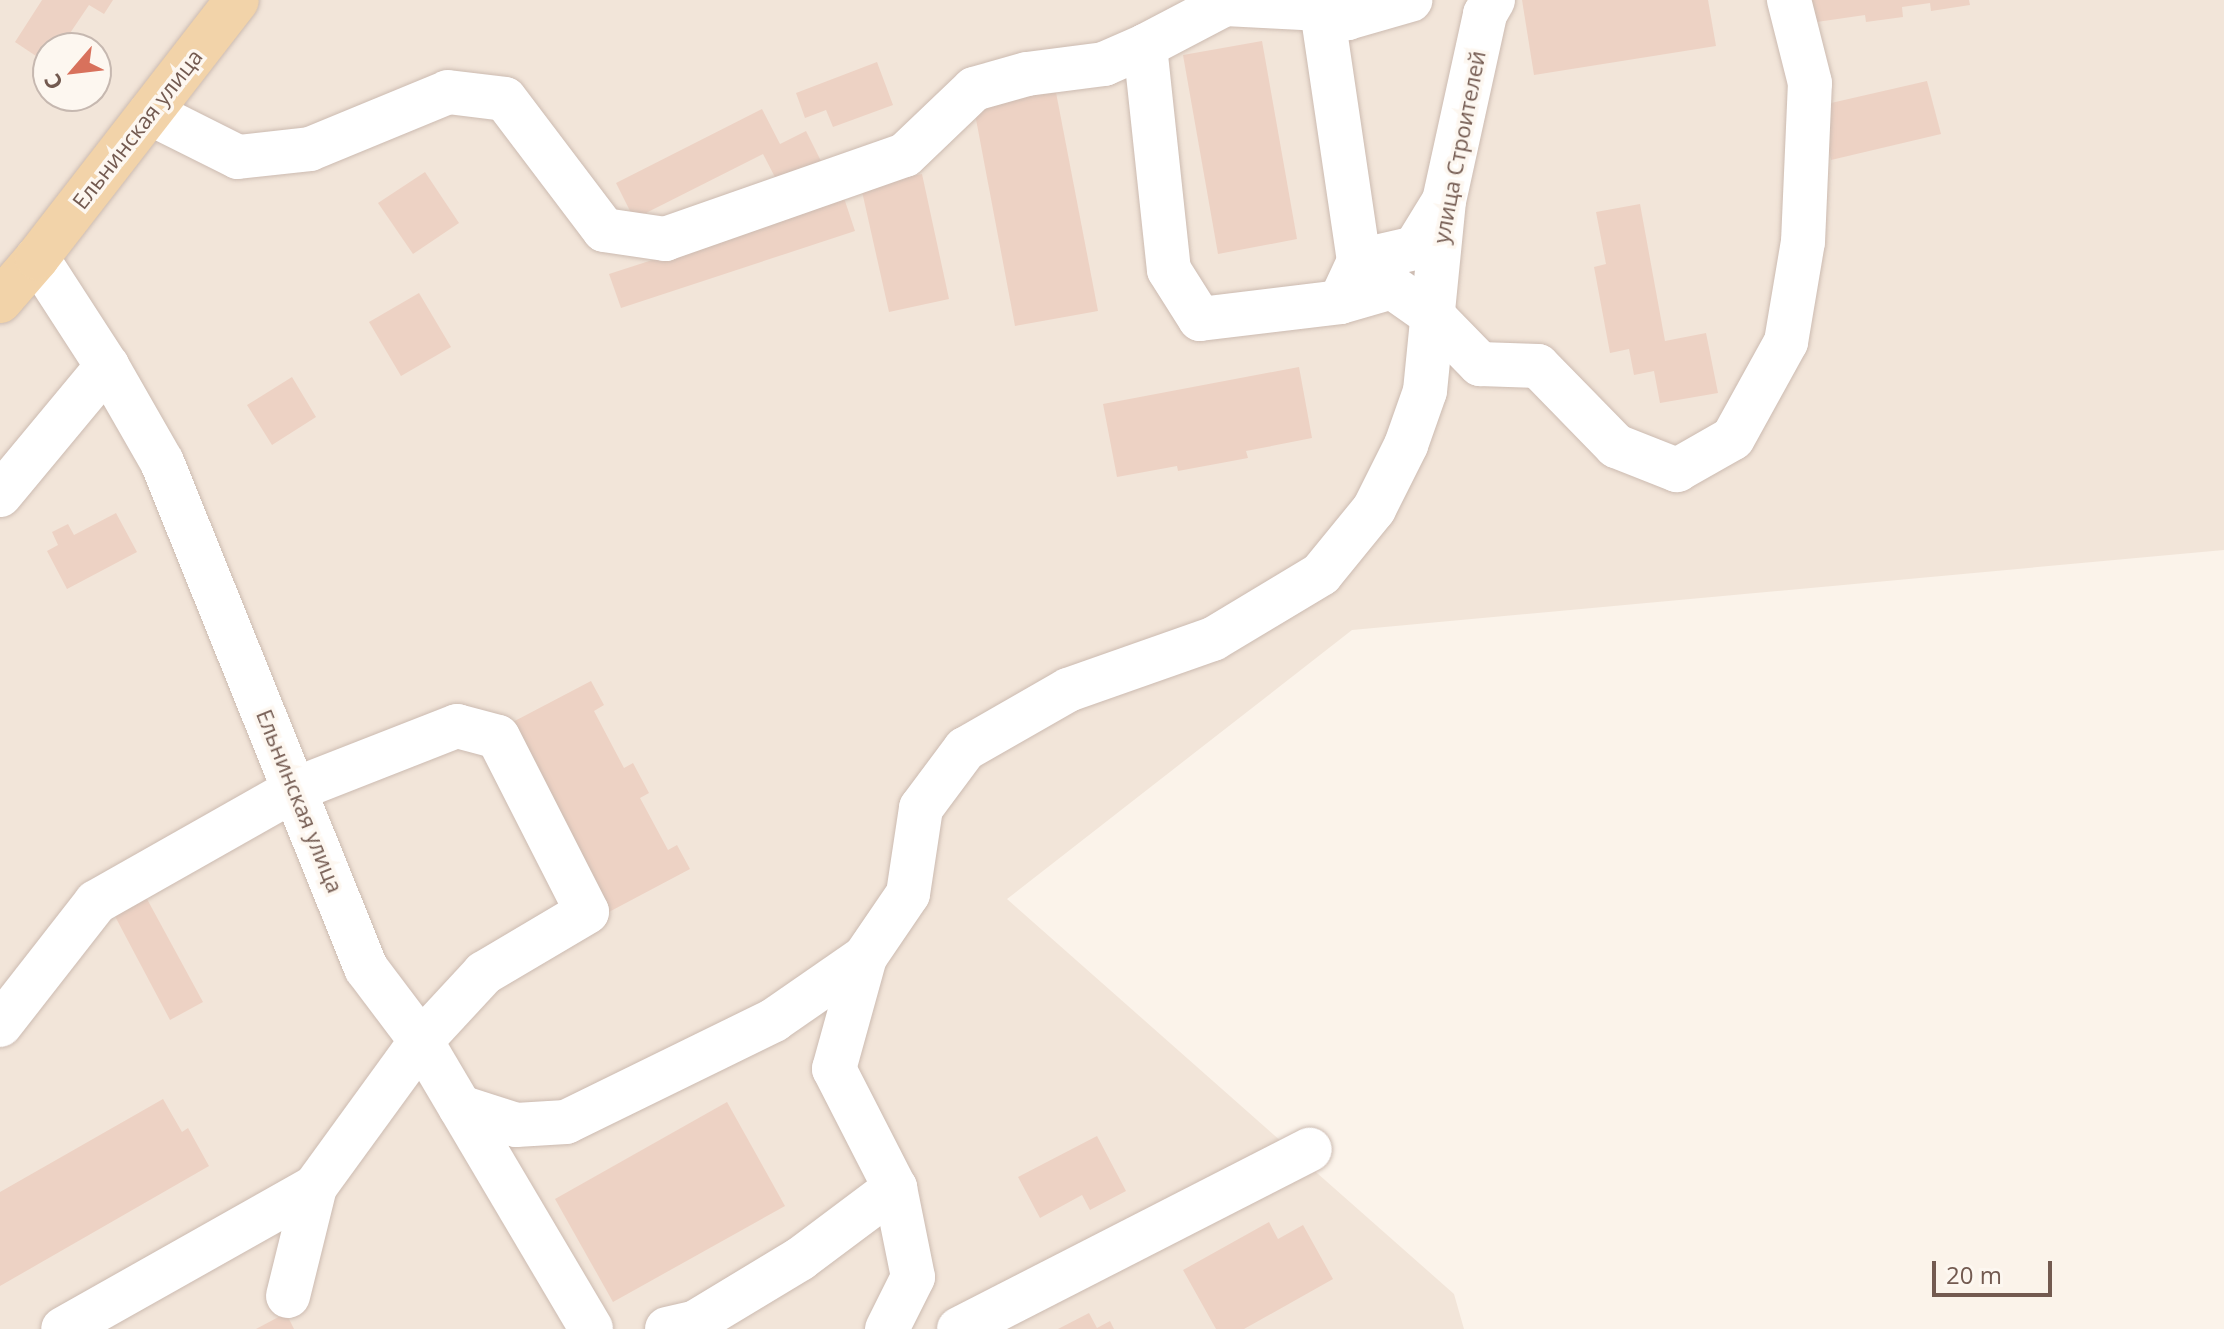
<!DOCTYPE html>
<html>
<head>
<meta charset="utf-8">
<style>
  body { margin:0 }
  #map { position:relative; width:2224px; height:1329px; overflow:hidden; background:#fbf3ea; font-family:"Open Sans",sans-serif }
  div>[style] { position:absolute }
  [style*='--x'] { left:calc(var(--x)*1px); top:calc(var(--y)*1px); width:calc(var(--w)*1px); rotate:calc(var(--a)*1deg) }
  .residential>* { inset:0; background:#f2e5d9 }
  .building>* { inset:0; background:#edd2c4 }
  .roads { filter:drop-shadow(0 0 2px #ccbbb1) drop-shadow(0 0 2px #ccbbb1) }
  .minor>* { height:44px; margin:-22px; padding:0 22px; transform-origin:22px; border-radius:22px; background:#fff }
  .major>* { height:44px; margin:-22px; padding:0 22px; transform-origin:22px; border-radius:22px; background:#f2d3a9 }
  span { translate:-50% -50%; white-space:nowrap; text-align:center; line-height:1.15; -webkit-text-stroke:7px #fdf7f0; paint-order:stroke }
  .street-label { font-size:22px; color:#735a50 }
  .north { position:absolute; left:32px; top:32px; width:80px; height:80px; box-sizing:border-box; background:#fdf7f0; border:2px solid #c6b8b0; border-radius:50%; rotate:242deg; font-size:22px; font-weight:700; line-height:32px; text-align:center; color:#735a50 }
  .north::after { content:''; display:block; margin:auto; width:28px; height:36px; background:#d8715c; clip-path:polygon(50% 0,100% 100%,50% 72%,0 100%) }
  .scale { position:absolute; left:1932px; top:1261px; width:120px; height:36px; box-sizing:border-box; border:4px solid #735a50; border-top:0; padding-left:10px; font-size:24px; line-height:28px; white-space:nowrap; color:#735a50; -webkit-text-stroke:6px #fdf7f0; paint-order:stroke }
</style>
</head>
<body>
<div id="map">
  <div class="residential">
    <div style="clip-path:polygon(evenodd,0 0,2224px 0,2224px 550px,1352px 630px,1007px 899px,1454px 1294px,1464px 1329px,0 1329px,0 0,48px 48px,96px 48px,96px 96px,48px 96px,48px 48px)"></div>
  </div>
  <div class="building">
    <div style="clip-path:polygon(42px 0,113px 0,104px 14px,89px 5px,60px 48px,48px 48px,48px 64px,15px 42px)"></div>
    <div style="clip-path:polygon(1522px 0,1708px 0,1716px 46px,1534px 75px)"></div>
    <div style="clip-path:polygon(1800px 0,1969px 0,1970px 5px,1931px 11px,1930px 3px,1902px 7px,1903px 17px,1866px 22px,1865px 15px,1803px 24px)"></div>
    <div style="clip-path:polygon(1262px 41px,1297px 239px,1218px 254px,1183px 55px)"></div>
    <div style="clip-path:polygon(877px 62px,893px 105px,833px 127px,826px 110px,805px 118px,796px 93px)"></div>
    <div style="clip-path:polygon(1927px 81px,1941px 134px,1831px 160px,1818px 106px)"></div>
    <div style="clip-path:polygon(1054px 82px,1098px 311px,1015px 326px,972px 98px)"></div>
    <div style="clip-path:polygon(762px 109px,780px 144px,806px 131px,821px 161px,778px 183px,763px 154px,634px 219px,616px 183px)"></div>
    <div style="clip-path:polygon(425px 172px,459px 223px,413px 254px,378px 203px)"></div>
    <div style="clip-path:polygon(922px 174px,949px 299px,889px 312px,861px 187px)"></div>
    <div style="clip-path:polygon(844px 198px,855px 231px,621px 308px,609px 274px)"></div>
    <div style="clip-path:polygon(1640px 204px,1665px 341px,1706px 333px,1718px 393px,1660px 403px,1654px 371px,1634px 375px,1629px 349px,1610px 353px,1594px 267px,1606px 264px,1596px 212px)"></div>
    <div style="clip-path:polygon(419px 293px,451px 347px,401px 376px,369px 322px)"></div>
    <div style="clip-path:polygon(1299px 367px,1312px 438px,1246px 451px,1248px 458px,1178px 471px,1177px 466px,1117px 477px,1103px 404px)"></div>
    <div style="clip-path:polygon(292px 377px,316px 417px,272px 445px,247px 405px)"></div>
    <div style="clip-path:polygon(116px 513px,137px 552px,67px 589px,47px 551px,58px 545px,52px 532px,68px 524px,74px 535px)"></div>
    <div style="clip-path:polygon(591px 681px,604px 705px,594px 711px,624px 768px,633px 763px,649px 793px,640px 798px,668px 850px,677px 845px,690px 869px,607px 913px,507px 725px)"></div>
    <div style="clip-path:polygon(141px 888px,203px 1002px,170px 1020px,109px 905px)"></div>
    <div style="clip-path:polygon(163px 1099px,182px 1132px,188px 1128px,209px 1166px,0 1286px,0 1192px)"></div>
    <div style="clip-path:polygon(727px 1102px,785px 1206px,613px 1302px,555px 1199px)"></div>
    <div style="clip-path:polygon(1097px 1136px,1126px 1191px,1090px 1210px,1082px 1195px,1040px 1218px,1018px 1177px)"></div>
    <div style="clip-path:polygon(1269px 1222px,1278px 1239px,1303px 1225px,1333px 1279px,1244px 1329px,1216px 1329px,1183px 1270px)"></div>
    <div style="clip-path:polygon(286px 1313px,294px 1329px,256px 1329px)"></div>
    <div style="clip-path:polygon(1089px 1313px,1097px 1328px,1110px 1321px,1114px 1329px,1058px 1329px)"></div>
  </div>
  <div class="roads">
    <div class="minor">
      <div style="--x:1322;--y:9;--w:27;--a:20"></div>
      <div style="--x:1347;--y:18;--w:66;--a:-15.9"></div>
      <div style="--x:150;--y:113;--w:98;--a:26.6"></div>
      <div style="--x:238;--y:157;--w:72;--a:-6.3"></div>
      <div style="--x:310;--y:149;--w:149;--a:-22.4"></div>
      <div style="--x:448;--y:92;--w:57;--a:7"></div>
      <div style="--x:505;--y:99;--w:164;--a:52.9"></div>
      <div style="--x:604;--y:230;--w:62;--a:8.4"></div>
      <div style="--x:665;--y:239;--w:254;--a:-19.3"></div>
      <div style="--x:905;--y:155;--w:95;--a:-43.7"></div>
      <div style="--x:974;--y:89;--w:55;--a:-15.8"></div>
      <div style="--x:1027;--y:74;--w:78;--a:-7.4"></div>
      <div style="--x:1104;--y:64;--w:45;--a:-23.7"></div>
      <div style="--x:37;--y:258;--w:129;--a:57.1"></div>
      <div style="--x:107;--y:366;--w:111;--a:60.2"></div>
      <div style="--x:162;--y:462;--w:546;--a:68.04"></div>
      <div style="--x:366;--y:968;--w:91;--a:53"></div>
      <div style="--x:421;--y:1041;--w:334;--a:59.4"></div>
      <div style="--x:1359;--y:261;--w:57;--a:-13.1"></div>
      <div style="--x:1415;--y:248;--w:52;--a:-58.5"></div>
      <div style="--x:1340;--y:302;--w:45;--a:-65.1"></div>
      <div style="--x:1359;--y:261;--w:255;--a:-98.4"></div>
      <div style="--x:1322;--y:9;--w:97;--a:-177"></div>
      <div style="--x:1225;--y:4;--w:90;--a:152.3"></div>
      <div style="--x:1145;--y:46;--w:225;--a:83.9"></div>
      <div style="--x:1169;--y:270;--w:58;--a:57.7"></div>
      <div style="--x:1200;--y:319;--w:141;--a:-6.9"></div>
      <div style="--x:1340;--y:302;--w:54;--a:-16.1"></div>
      <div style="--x:1392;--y:287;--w:49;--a:35"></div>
      <div style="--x:1432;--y:315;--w:69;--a:45.6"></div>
      <div style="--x:1480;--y:364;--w:58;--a:2"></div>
      <div style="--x:1538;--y:366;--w:112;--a:45.7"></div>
      <div style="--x:1616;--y:446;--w:66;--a:21.5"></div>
      <div style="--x:1677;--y:470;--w:64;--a:-29.7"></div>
      <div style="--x:1733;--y:438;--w:110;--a:-61.1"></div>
      <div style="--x:1786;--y:342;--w:101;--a:-80.4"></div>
      <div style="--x:1803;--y:242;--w:159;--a:-87.5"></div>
      <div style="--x:1810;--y:83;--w:86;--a:-104.2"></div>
      <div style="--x:0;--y:495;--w:168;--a:-50.3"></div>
      <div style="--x:0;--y:1025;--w:156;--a:-52"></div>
      <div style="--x:96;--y:902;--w:230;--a:-29.5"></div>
      <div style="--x:296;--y:789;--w:173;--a:-21.4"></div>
      <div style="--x:457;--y:726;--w:42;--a:15"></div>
      <div style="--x:498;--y:737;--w:196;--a:63"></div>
      <div style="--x:587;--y:912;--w:120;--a:149.4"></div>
      <div style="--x:484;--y:973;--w:93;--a:132.8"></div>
      <div style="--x:421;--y:1041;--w:180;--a:126"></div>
      <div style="--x:315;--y:1187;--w:289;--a:150.6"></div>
      <div style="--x:460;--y:1107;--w:59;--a:17.8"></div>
      <div style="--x:516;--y:1125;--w:50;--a:-3.4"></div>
      <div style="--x:566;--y:1122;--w:232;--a:-26.1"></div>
      <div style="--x:774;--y:1020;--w:111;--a:-34.7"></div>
      <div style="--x:288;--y:1296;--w:112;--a:-76.1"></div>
      <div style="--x:667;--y:1329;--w:28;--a:-13"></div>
      <div style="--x:694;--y:1323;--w:124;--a:-31.1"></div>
      <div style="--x:800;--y:1259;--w:119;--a:-36.8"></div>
      <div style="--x:887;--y:1329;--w:58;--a:-63.4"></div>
      <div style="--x:913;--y:1277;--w:91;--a:-101.4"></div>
      <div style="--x:895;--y:1188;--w:134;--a:-117.1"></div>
      <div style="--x:834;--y:1069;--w:116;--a:-74.5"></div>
      <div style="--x:865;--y:957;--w:76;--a:-55.7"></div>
      <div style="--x:908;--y:894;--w:87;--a:-81.4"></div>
      <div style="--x:921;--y:808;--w:74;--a:-53.3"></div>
      <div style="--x:965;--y:749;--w:119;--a:-29.8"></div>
      <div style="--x:1068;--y:690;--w:154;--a:-19.4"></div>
      <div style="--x:1213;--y:639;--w:126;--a:-31"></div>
      <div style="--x:1321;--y:574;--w:84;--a:-50.8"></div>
      <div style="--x:1374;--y:509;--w:72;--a:-63.4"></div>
      <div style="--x:1406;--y:445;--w:57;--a:-70.6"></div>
      <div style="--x:1425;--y:391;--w:191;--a:-84.3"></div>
      <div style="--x:1444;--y:201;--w:191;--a:-77.6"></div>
      <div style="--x:1485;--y:14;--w:16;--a:-60"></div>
      <div style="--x:959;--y:1329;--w:394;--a:-27.1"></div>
    </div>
    <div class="major">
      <div style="--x:0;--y:301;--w:57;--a:-49.3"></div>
      <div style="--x:37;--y:258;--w:326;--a:-52.2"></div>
    </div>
  </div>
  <div class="street-label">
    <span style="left:137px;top:129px;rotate:-52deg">Ельнинская улица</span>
    <span style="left:1459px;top:147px;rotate:-79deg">улица Строителей</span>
    <span style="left:300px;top:801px;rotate:68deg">Ельнинская улица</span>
  </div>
  <div class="north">С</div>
  <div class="scale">20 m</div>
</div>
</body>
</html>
